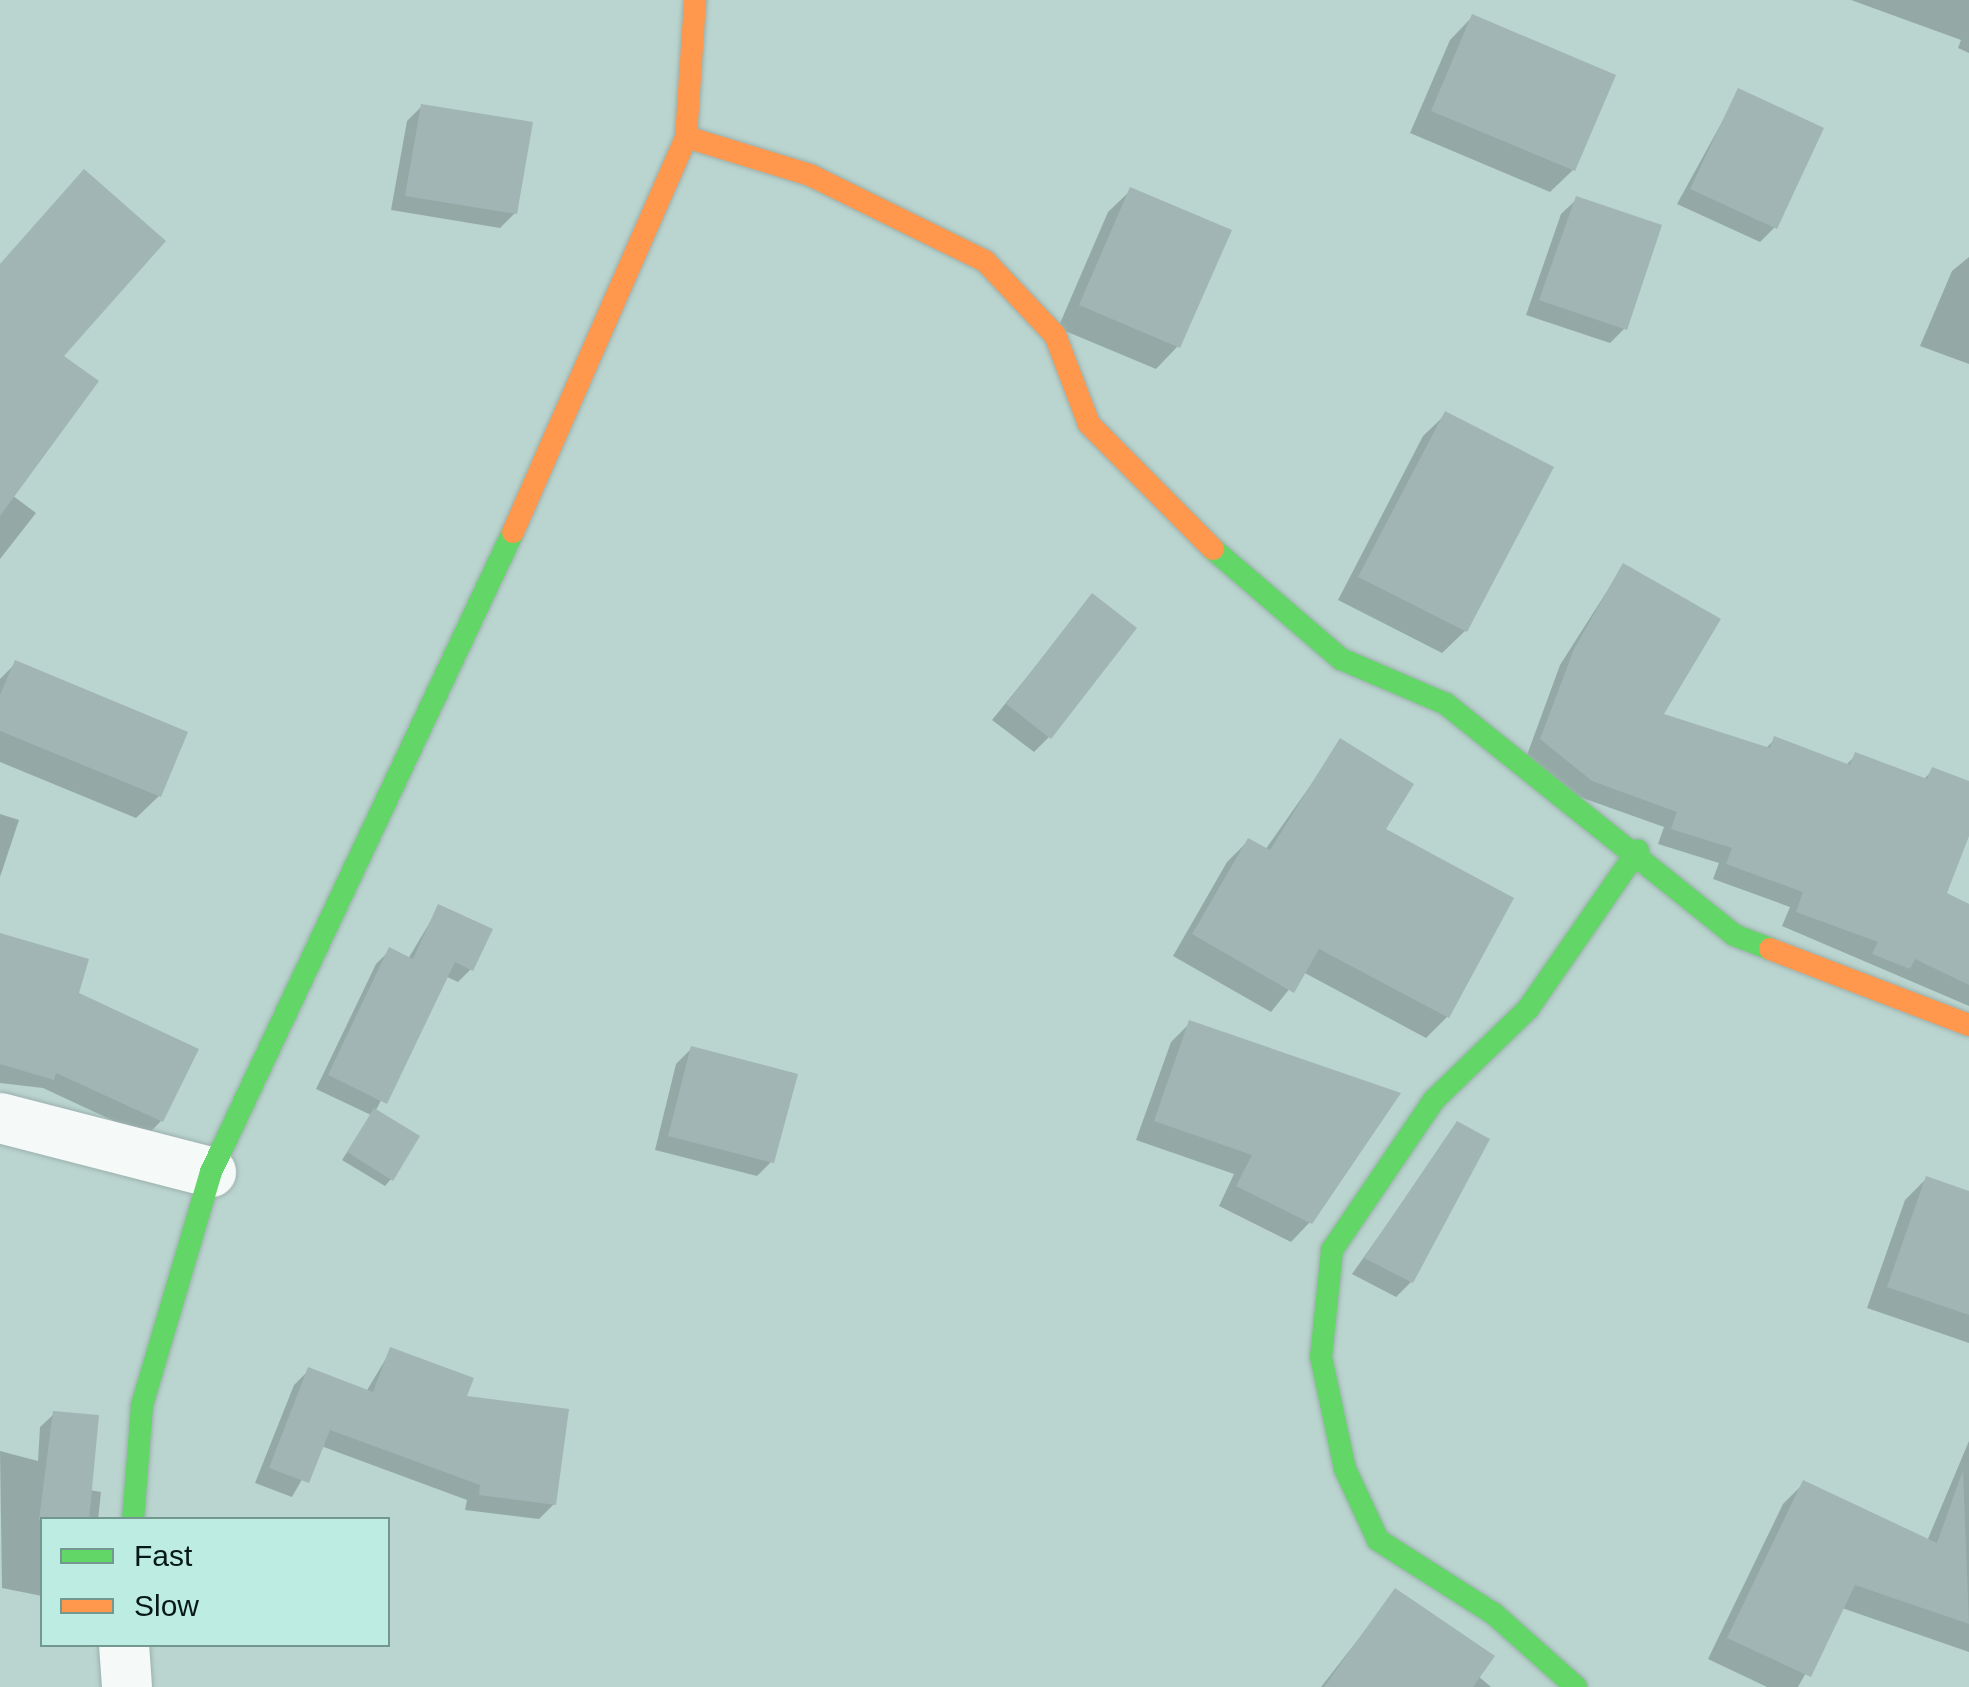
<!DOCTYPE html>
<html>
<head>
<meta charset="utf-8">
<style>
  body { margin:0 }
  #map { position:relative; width:1969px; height:1687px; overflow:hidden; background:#bad4cf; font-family:Helvetica,sans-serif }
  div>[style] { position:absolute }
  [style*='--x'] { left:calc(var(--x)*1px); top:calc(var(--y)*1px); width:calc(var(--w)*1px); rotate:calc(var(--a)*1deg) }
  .shadow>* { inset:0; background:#0003 }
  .building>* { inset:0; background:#a1b5b4 }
  .roads { filter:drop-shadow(0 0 2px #9bb0ac) drop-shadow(0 0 2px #9bb0ac) }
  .street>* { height:50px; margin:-25px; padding:0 25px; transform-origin:25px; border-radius:25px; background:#f5f9f8 }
  .fast>* { height:22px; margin:-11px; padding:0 11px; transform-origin:11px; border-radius:11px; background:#63d668 }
  .slow>* { height:22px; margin:-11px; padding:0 11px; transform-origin:11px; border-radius:11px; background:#ff974d }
  span { translate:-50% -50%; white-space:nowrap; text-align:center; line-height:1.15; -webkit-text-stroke:8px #bcece2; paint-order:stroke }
  .legend { position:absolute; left:40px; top:1517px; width:350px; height:130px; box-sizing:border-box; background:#bcece2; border:2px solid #739890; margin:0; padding:12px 18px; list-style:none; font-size:30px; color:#061916 }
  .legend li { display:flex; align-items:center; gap:20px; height:50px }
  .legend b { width:50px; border:2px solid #739890 }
</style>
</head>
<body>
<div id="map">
  <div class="shadow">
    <div style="clip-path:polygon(1851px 0,1969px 0,1969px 53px,1958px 48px,1961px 40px)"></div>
    <div style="clip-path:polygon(1472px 17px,1573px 170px,1550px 192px,1410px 133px,1450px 40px)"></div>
    <div style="clip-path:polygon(1739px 91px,1775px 227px,1760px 242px,1677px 204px)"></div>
    <div style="clip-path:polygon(422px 106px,515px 213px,500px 228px,391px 210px,407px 121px)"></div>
    <div style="clip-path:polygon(1131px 190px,1178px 346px,1156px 369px,1058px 328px,1108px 212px)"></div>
    <div style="clip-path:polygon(1577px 199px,1625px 328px,1610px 343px,1526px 315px,1561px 214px)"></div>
    <div style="clip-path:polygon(1969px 257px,1969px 364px,1920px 346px,1952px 271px)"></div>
    <div style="clip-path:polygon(0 283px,60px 357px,12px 495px,36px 513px,0 559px)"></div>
    <div style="clip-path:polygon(1446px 414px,1465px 631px,1442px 653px,1338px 600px,1423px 436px)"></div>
    <div style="clip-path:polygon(1623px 566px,1661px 716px,1765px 749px,1775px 739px,1845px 766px,1856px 755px,1923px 780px,1933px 770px,1969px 784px,1969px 828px,1944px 895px,1969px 907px,1969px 1006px,1782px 926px,1790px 907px,1713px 879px,1719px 863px,1658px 844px,1664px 827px,1577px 796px,1527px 755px,1560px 665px)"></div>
    <div style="clip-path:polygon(1092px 597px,1049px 737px,1034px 752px,992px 720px)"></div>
    <div style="clip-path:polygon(16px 663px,159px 796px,136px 818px,0 762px,0 679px)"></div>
    <div style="clip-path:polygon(1341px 742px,1383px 830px,1447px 1017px,1426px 1038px,1303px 972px,1271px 1012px,1173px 956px,1227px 862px,1248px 841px,1265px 850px)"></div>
    <div style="clip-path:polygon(0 814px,19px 820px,0 877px)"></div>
    <div style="clip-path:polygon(439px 907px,471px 969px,458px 982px,445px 976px,375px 1112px,391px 1179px,385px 1186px,342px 1160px,371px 1115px,316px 1089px,376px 964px,390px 950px,408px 959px)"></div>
    <div style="clip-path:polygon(0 936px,76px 994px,161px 1121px,146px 1136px,43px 1088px,0 1083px)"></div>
    <div style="clip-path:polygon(1190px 1023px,1310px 1222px,1291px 1242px,1219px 1206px,1234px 1174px,1136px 1140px,1171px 1042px)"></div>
    <div style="clip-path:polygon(691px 1049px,772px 1161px,757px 1176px,655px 1150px,676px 1064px)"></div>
    <div style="clip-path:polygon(1458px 1124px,1411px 1282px,1396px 1297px,1352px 1274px)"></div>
    <div style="clip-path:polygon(1926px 1179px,1969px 1194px,1969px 1343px,1867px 1308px,1905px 1200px)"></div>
    <div style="clip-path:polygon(391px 1350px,463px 1398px,554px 1504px,539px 1519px,465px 1510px,467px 1500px,321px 1446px,292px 1497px,255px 1483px,294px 1385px,309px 1370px,366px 1392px)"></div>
    <div style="clip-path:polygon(54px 1414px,89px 1490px,101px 1492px,98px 1520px,42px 1520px,42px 1596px,2px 1588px,0 1451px,38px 1461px,40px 1427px)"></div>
    <div style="clip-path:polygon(1969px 1441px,1969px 1652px,1842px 1608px,1798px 1687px,1767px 1687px,1708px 1659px,1783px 1504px,1804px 1483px,1927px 1541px)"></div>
    <div style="clip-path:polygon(1396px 1591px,1478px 1676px,1491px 1687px,1321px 1687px)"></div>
  </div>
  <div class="building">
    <div style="clip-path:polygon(1472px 14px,1616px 75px,1575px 171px,1431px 111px)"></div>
    <div style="clip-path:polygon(1738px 88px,1824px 128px,1777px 229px,1690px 189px)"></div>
    <div style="clip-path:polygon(421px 104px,533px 122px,517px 214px,405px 196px)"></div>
    <div style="clip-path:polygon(84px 169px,166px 241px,64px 356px,99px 381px,0 516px,0 264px)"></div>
    <div style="clip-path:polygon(1130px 187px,1232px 230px,1180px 348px,1079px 305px)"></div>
    <div style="clip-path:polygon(1576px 196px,1662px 225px,1627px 330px,1539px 300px)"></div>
    <div style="clip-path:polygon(1445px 411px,1554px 467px,1467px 632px,1358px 577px)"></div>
    <div style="clip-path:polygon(1623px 563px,1721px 619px,1664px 714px,1770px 748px,1774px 736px,1850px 765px,1855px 752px,1927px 779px,1932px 767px,1969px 781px,1969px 836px,1947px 893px,1969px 904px,1969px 985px,1915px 959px,1910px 969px,1872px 954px,1878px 942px,1796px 912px,1803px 892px,1726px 864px,1732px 848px,1671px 829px,1677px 812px,1592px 781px,1540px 739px,1574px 649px)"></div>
    <div style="clip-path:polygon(1092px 593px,1137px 628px,1051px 739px,1006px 704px)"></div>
    <div style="clip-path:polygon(15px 660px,188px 732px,161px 797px,0 731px,0 695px)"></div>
    <div style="clip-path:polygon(1340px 738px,1414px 784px,1386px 829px,1514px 898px,1449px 1018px,1319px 949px,1294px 993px,1192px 934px,1248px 838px,1270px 850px)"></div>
    <div style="clip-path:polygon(438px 904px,493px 929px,473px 971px,455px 962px,387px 1104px,328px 1075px,389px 947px,413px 959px)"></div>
    <div style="clip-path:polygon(0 933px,89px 959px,79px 993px,199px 1049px,163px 1122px,56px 1073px,54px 1080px,0 1064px)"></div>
    <div style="clip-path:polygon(1189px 1020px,1401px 1093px,1312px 1224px,1236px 1186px,1252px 1155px,1154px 1121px)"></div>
    <div style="clip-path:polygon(691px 1046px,798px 1074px,774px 1163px,668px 1136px)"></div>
    <div style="clip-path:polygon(374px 1108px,420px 1136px,393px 1181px,347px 1152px)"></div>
    <div style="clip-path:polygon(1457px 1121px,1490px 1139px,1413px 1283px,1364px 1258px)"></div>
    <div style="clip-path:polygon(1926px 1176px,1969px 1191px,1969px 1315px,1887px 1287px)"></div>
    <div style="clip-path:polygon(390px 1347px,474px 1378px,467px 1396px,569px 1409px,556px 1505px,479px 1495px,480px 1485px,330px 1430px,309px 1483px,269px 1468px,308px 1367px,373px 1392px)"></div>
    <div style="clip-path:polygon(53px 1411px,99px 1415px,89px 1520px,39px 1520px)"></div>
    <div style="clip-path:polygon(1963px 1470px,1969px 1624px,1855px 1585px,1811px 1677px,1727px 1638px,1803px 1480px,1937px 1543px)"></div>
    <div style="clip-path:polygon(1395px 1588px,1495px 1656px,1473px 1687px,1324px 1687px)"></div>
  </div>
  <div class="roads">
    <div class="street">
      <div style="--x:0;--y:1118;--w:218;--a:14.4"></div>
      <div style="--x:124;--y:1644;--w:43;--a:86"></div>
    </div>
    <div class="fast">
      <div style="--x:1213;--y:549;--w:169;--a:40.7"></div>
      <div style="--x:1341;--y:659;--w:114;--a:23.2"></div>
      <div style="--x:1446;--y:704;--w:369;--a:38.7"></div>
      <div style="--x:1734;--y:935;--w:39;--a:21"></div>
      <div style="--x:133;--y:1520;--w:115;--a:-85.5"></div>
      <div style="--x:142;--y:1405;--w:243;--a:-73.5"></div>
      <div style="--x:211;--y:1172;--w:708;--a:-64.74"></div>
      <div style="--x:1576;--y:1687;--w:110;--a:-138.3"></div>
      <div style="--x:1494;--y:1614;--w:138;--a:-147.5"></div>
      <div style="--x:1378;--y:1540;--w:78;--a:-114.9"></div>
      <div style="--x:1345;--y:1469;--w:115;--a:-102.1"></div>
      <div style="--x:1321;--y:1357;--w:108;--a:-84.1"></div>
      <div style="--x:1332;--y:1250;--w:181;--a:-55.8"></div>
      <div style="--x:1434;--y:1100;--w:131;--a:-44.1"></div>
      <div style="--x:1528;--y:1009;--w:193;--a:-55.3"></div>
    </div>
    <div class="slow">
      <div style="--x:686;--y:137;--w:130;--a:17"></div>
      <div style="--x:810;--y:175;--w:195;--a:26.2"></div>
      <div style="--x:985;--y:261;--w:102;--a:46.6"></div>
      <div style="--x:1055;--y:335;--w:95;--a:69.1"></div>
      <div style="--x:1089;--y:424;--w:176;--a:45.2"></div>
      <div style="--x:513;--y:532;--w:431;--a:-66.3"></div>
      <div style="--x:686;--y:137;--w:137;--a:-86.2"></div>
      <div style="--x:1770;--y:949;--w:213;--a:20.9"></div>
    </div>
  </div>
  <ul class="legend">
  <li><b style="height:12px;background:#63d668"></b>Fast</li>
  <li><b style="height:12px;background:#ff974d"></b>Slow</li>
  </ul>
</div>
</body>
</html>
